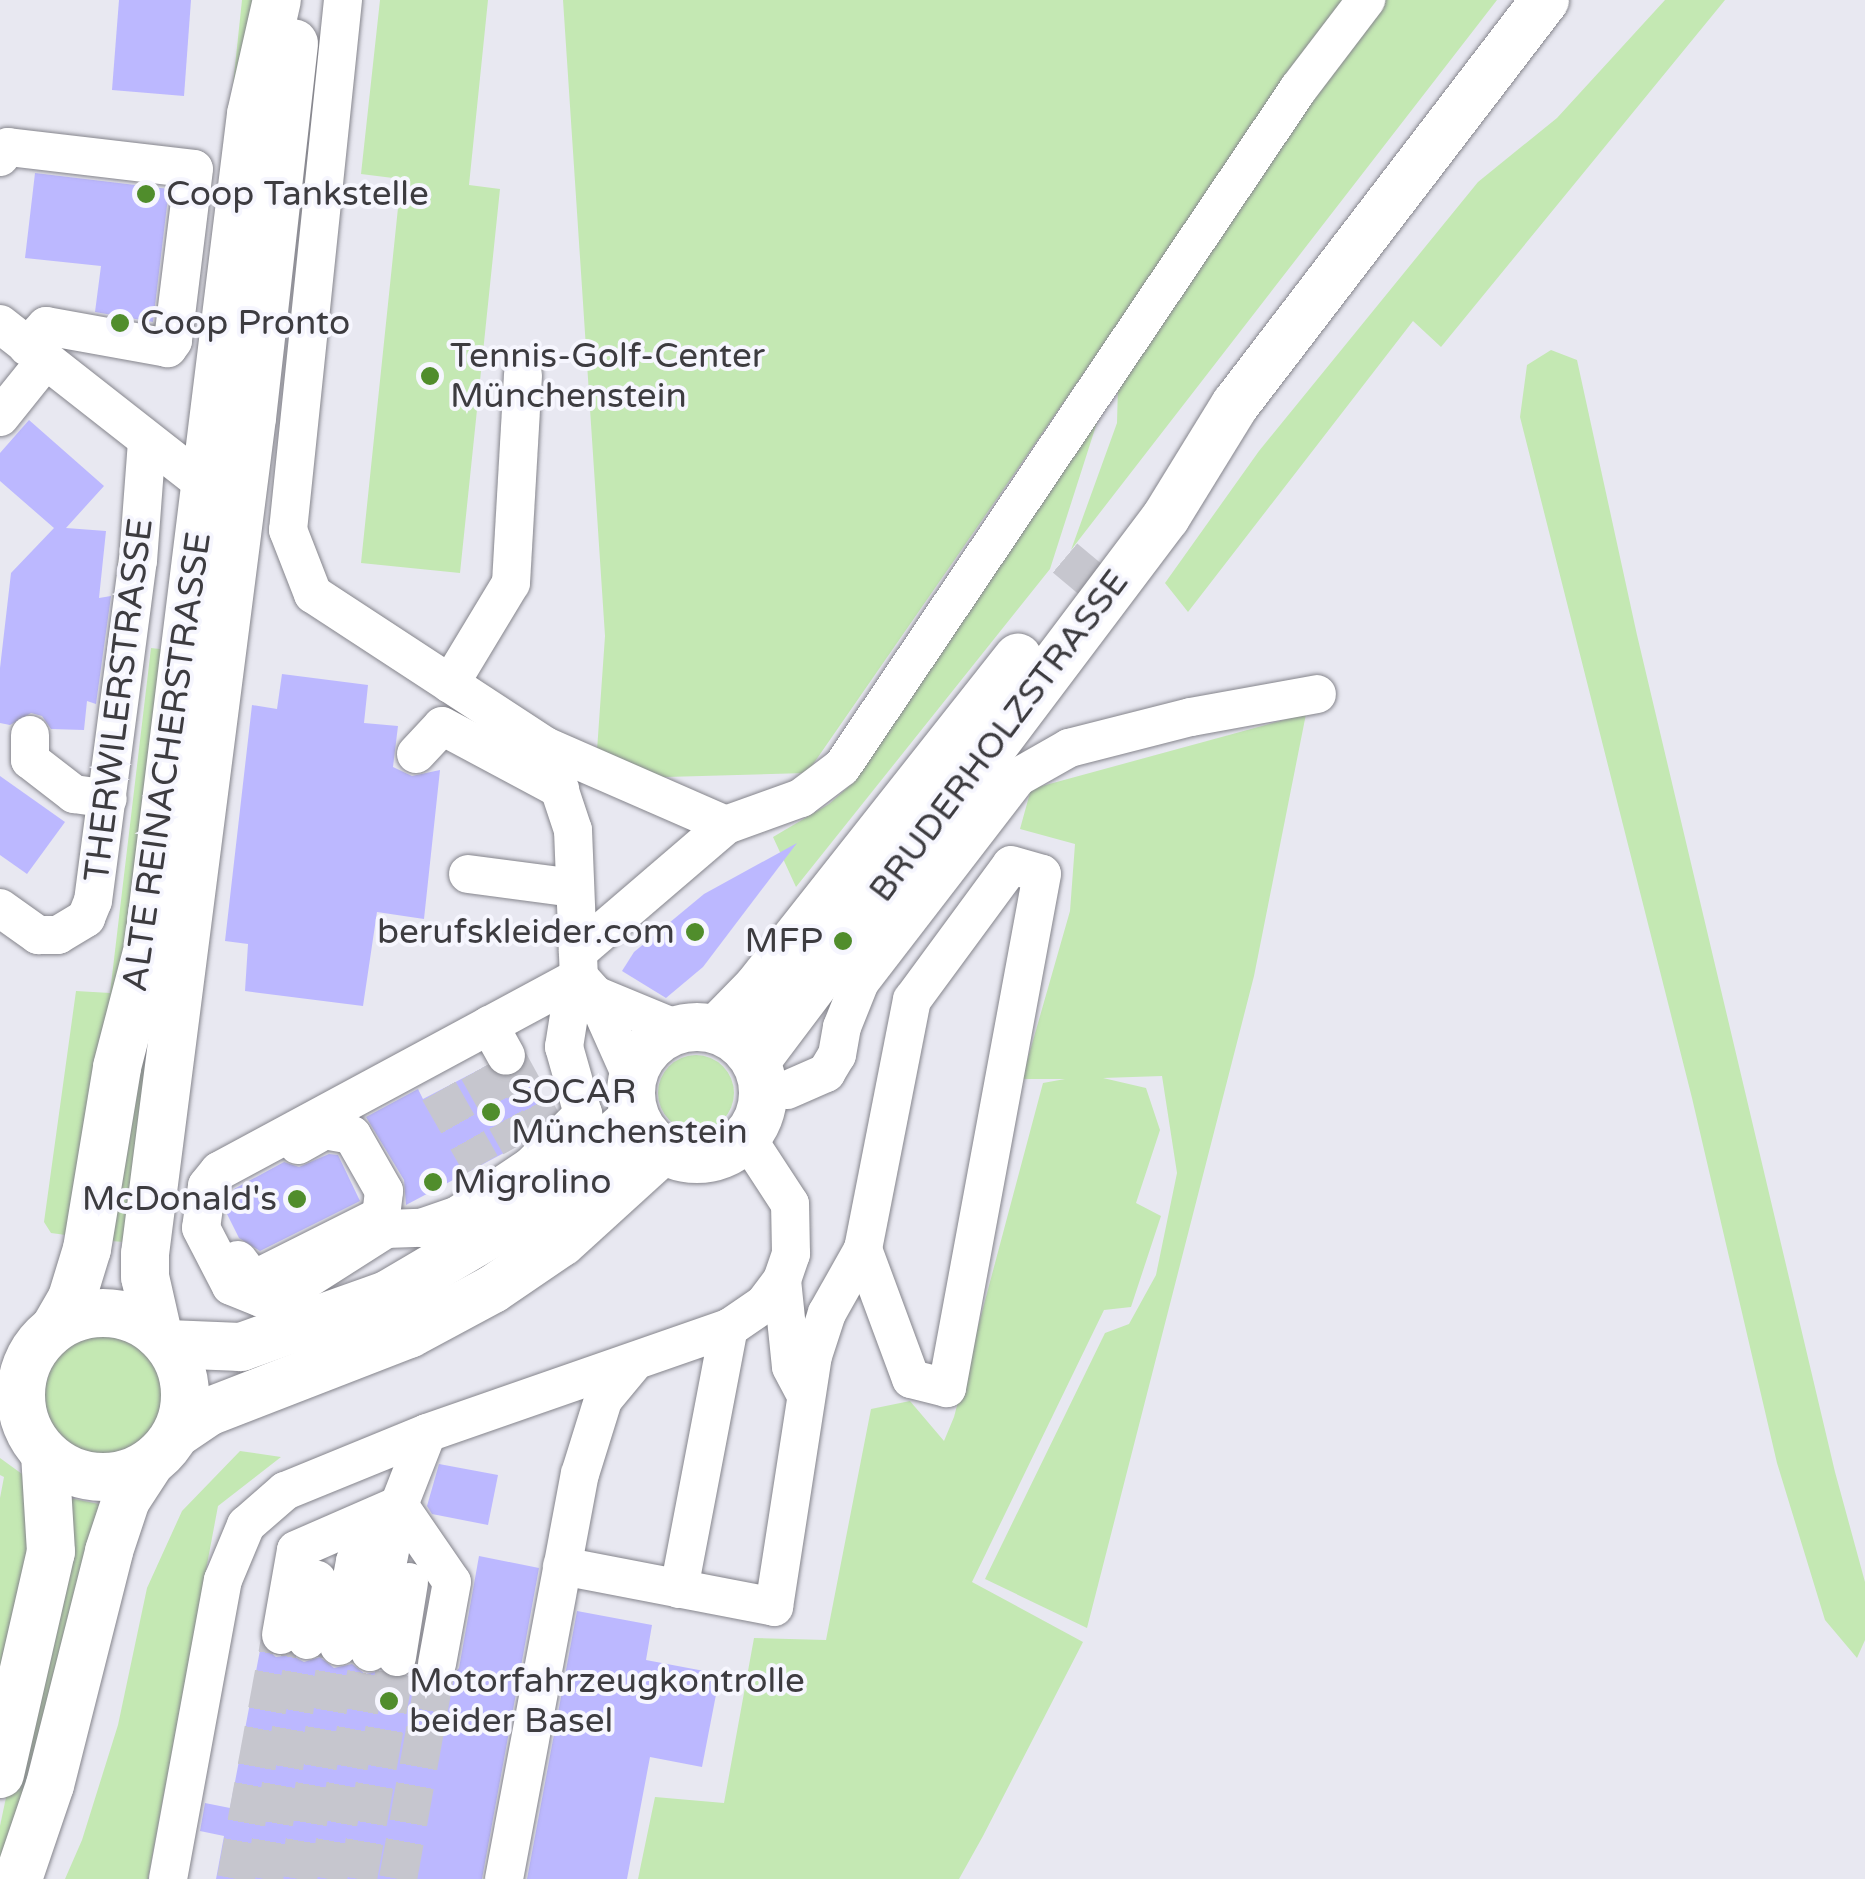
<!DOCTYPE html>
<html>
<head>
<meta charset="utf-8">
<style>
  body { margin:0 }
  #map { position:relative; width:1865px; height:1879px; overflow:hidden; background:#e8e8f1; font-family:"Varela Round",sans-serif }
  div>[style] { position:absolute }
  [style*='--x'] { left:calc(var(--x)*1px); top:calc(var(--y)*1px); width:calc(var(--w)*1px); rotate:calc(var(--a)*1deg) }
  .green>* { inset:0; background:#c4e8b3 }
  .round { border-radius:50% }
  .building>* { inset:0; background:#bcb8ff }
  .minor-tunnel>* { height:38px; margin-top:-19px; transform-origin:0; background:repeating-linear-gradient(90deg,#c6c6ce 0 38px,transparent 0 57px) }
  .roads { filter:drop-shadow(0 0 2px #85858c) drop-shadow(0 0 2px #85858c) }
  .minor>* { height:38px; margin:-19px; padding:0 19px; transform-origin:19px; border-radius:19px; background:#fff }
  .major>* { height:48px; margin:-24px; padding:0 24px; transform-origin:24px; border-radius:24px; background:#fff }
  .major>.ring { margin:-24px; padding:0; box-sizing:content-box; background:none; border:48px solid #fff; border-radius:50% }
  .dots>* { width:28px; height:28px; translate:-50% -50%; box-sizing:border-box; border:5px solid #f6f6fe; border-radius:50% }
  span { translate:-50% -50%; white-space:nowrap; text-align:center; line-height:1.15; -webkit-text-stroke:8px #f6f6fe; paint-order:stroke }
  .poi-label { font-size:35px; color:#3d3c40 }
  .left { translate:0 -50%; text-align:left }
  .right { translate:-100% -50%; text-align:right }
  .street-label { font-size:35px; color:#3d3c40 }
</style>
</head>
<body>
<div id="map">
  <div class="green">
    <div style="clip-path:polygon(242px 0,257px 0,246px 59px,233px 85px)"></div>
    <div style="clip-path:polygon(380px 0,488px 0,469px 185px,500px 189px,460px 573px,361px 563px,401px 179px,361px 174px)"></div>
    <div style="clip-path:polygon(563px 0,1342px 0,807px 773px,595px 779px,605px 636px)"></div>
    <div style="clip-path:polygon(1379px 0,1497px 0,1071px 550px,1117px 423px,1118px 385px)"></div>
    <div style="clip-path:polygon(1665px 0,1725px 0,1441px 347px,1413px 321px,1188px 612px,1165px 583px,1259px 451px,1478px 182px,1557px 118px)"></div>
    <div style="clip-path:polygon(1551px 350px,1577px 360px,1637px 635px,1835px 1472px,1865px 1582px,1865px 1640px,1857px 1658px,1825px 1620px,1777px 1463px,1692px 1098px,1520px 417px,1527px 365px)"></div>
    <div style="clip-path:polygon(1101px 410px,1050px 569px,796px 887px,773px 837px,829px 804px,854px 782px)"></div>
    <div style="clip-path:polygon(151px 648px,168px 650px,131px 945px,73px 1236px,51px 1233px,44px 1222px,76px 991px,110px 993px)"></div>
    <div style="clip-path:polygon(1306px 714px,1254px 976px,1087px 1628px,985px 1579px,1105px 1333px,1129px 1324px,1156px 1275px,1177px 1173px,1162px 1076px,1103px 1078px,1146px 1088px,1160px 1130px,1136px 1203px,1161px 1216px,1131px 1307px,1104px 1310px,972px 1582px,1083px 1642px,983px 1836px,959px 1879px,638px 1879px,655px 1797px,724px 1803px,754px 1638px,826px 1640px,871px 1409px,910px 1401px,944px 1441px,954px 1417px,1043px 1083px,1065px 1079px,1022px 1079px,1070px 911px,1075px 844px,1020px 829px,1031px 789px)"></div>
    <div style="clip-path:polygon(158px 979px,136px 1243px,111px 1241px,141px 1044px)"></div>
    <div class="round" style="left:658px;top:1055px;width:76px;height:76px"></div>
    <div class="round" style="left:45px;top:1336px;width:118px;height:118px"></div>
    <div style="clip-path:polygon(240px 1451px,281px 1457px,218px 1506px,148px 1879px,65px 1879px,82px 1840px,118px 1725px,147px 1588px,182px 1511px)"></div>
    <div style="clip-path:polygon(0 1458px,22px 1474px,30px 1494px,34px 1538px,0 1703px,0 1498px,4px 1477px,0 1475px)"></div>
    <div style="clip-path:polygon(69px 1498px,99px 1504px,0 1879px,0 1826px)"></div>
  </div>
  <div class="building">
    <div style="clip-path:polygon(119px 0,191px 0,184px 96px,112px 90px)"></div>
    <div style="clip-path:polygon(35px 173px,169px 189px,153px 322px,95px 312px,101px 266px,25px 258px)"></div>
    <div style="clip-path:polygon(29px 420px,104px 486px,66px 528px,106px 531px,99px 598px,111px 596px,96px 704px,87px 701px,84px 730px,51px 729px,42px 716px,31px 713px,10px 725px,0 723px,0 668px,11px 573px,54px 528px,0 481px,0 453px)"></div>
    <div style="clip-path:polygon(282px 674px,368px 685px,364px 723px,398px 726px,393px 767px,412px 776px,440px 770px,424px 919px,377px 912px,363px 1006px,245px 991px,248px 944px,225px 941px,252px 705px,277px 709px)"></div>
    <div style="clip-path:polygon(0 776px,65px 822px,27px 874px,0 855px)"></div>
    <div style="clip-path:polygon(797px 843px,703px 967px,666px 998px,622px 971px,634px 952px,704px 894px)"></div>
    <div style="clip-path:polygon(486px 1066px,505px 1078px,522px 1071px,546px 1119px,521px 1144px,406px 1205px,404px 1180px,366px 1117px,418px 1089px,423px 1099px)"></div>
    <div style="clip-path:polygon(329px 1154px,338px 1155px,360px 1201px,260px 1251px,239px 1238px,226px 1212px,234px 1189px,284px 1162px,299px 1167px)"></div>
    <div style="clip-path:polygon(439px 1464px,498px 1475px,488px 1525px,432px 1514px,427px 1506px)"></div>
    <div style="clip-path:polygon(479px 1556px,539px 1568px,482px 1879px,216px 1879px,224px 1836px,200px 1831px,205px 1803px,230px 1808px,261px 1645px,276px 1657px,291px 1655px,304px 1662px,320px 1657px,334px 1668px,352px 1664px,365px 1674px,380px 1671px,392px 1679px,406px 1678px,416px 1669px,423px 1682px,445px 1685px,459px 1668px)"></div>
    <div style="clip-path:polygon(577px 1611px,652px 1625px,646px 1660px,720px 1674px,702px 1767px,650px 1757px,627px 1879px,527px 1879px)"></div>
  </div>
  <div class="minor-tunnel">
    <div style="--x:1065;--y:558;--w:73;--a:40"></div>
    <div style="--x:506;--y:1056;--w:85;--a:61.3"></div>
    <div style="--x:478;--y:1070;--w:86;--a:60.8"></div>
    <div style="--x:439;--y:1091;--w:85;--a:60.4"></div>
    <div style="--x:236;--y:1879;--w:248;--a:-79.6"></div>
    <div style="--x:264;--y:1879;--w:243;--a:-79.8"></div>
    <div style="--x:298;--y:1879;--w:237;--a:-80"></div>
    <div style="--x:328;--y:1879;--w:231;--a:-79.5"></div>
    <div style="--x:358;--y:1879;--w:225;--a:-80"></div>
    <div style="--x:398;--y:1879;--w:219;--a:-79.7"></div>
  </div>
  <div class="roads">
    <div class="minor">
      <div style="--x:343;--y:0;--w:533;--a:95.92"></div>
      <div style="--x:288;--y:530;--w:69;--a:68.7"></div>
      <div style="--x:313;--y:594;--w:277;--a:33.2"></div>
      <div style="--x:545;--y:746;--w:197;--a:23.6"></div>
      <div style="--x:0;--y:157;--w:13;--a:-51"></div>
      <div style="--x:8;--y:147;--w:187;--a:6.7"></div>
      <div style="--x:194;--y:169;--w:173;--a:97"></div>
      <div style="--x:173;--y:341;--w:9;--a:126"></div>
      <div style="--x:168;--y:348;--w:124;--a:-169.8"></div>
      <div style="--x:46;--y:326;--w:28;--a:132"></div>
      <div style="--x:0;--y:324;--w:282;--a:38.1"></div>
      <div style="--x:0;--y:417;--w:72;--a:-51.2"></div>
      <div style="--x:450;--y:684;--w:118;--a:-58.9"></div>
      <div style="--x:511;--y:583;--w:209;--a:-86.7"></div>
      <div style="--x:30;--y:735;--w:25;--a:90"></div>
      <div style="--x:30;--y:760;--w:56;--a:37.7"></div>
      <div style="--x:74;--y:794;--w:34;--a:8"></div>
      <div style="--x:545;--y:746;--w:89;--a:71.6"></div>
      <div style="--x:573;--y:830;--w:147;--a:87.7"></div>
      <div style="--x:579;--y:977;--w:24;--a:48"></div>
      <div style="--x:595;--y:995;--w:91;--a:66"></div>
      <div style="--x:416;--y:754;--w:38;--a:-47"></div>
      <div style="--x:442;--y:726;--w:134;--a:28.1"></div>
      <div style="--x:468;--y:874;--w:108;--a:7.5"></div>
      <div style="--x:0;--y:908;--w:47;--a:35.4"></div>
      <div style="--x:38;--y:935;--w:20;--a:0"></div>
      <div style="--x:58;--y:935;--w:33;--a:-31"></div>
      <div style="--x:86;--y:918;--w:18;--a:-68"></div>
      <div style="--x:93;--y:901;--w:343;--a:-82.5"></div>
      <div style="--x:138;--y:561;--w:121;--a:-85.7"></div>
      <div style="--x:578;--y:952;--w:195;--a:-40.6"></div>
      <div style="--x:726;--y:825;--w:80;--a:-19.8"></div>
      <div style="--x:801;--y:798;--w:51;--a:-37.1"></div>
      <div style="--x:842;--y:767;--w:818;--a:-56.06"></div>
      <div style="--x:1299;--y:88;--w:111;--a:-52.7"></div>
      <div style="--x:579;--y:977;--w:409;--a:151.7"></div>
      <div style="--x:219;--y:1171;--w:19;--a:129"></div>
      <div style="--x:207;--y:1186;--w:42;--a:98.1"></div>
      <div style="--x:201;--y:1228;--w:65;--a:62.7"></div>
      <div style="--x:231;--y:1286;--w:32;--a:22"></div>
      <div style="--x:261;--y:1298;--w:23;--a:-10"></div>
      <div style="--x:284;--y:1294;--w:121;--a:-32.5"></div>
      <div style="--x:386;--y:1229;--w:35;--a:-2"></div>
      <div style="--x:421;--y:1228;--w:39;--a:-19"></div>
      <div style="--x:458;--y:1215;--w:88;--a:-33.9"></div>
      <div style="--x:531;--y:1166;--w:74;--a:-45"></div>
      <div style="--x:583;--y:1114;--w:70;--a:-105.8"></div>
      <div style="--x:564;--y:1047;--w:36;--a:-81"></div>
      <div style="--x:570;--y:1011;--w:30;--a:-33"></div>
      <div style="--x:595;--y:995;--w:89;--a:22.5"></div>
      <div style="--x:489;--y:1025;--w:35;--a:61"></div>
      <div style="--x:787;--y:1090;--w:43;--a:-23.6"></div>
      <div style="--x:826;--y:1073;--w:21;--a:-59"></div>
      <div style="--x:837;--y:1055;--w:28;--a:-80"></div>
      <div style="--x:842;--y:1027;--w:48;--a:-68.2"></div>
      <div style="--x:860;--y:982;--w:259;--a:-52.4"></div>
      <div style="--x:1018;--y:777;--w:59;--a:-29.6"></div>
      <div style="--x:1069;--y:748;--w:126;--a:-14.3"></div>
      <div style="--x:1191;--y:717;--w:128;--a:-10.3"></div>
      <div style="--x:238;--y:1260;--w:21;--a:53"></div>
      <div style="--x:251;--y:1277;--w:8;--a:0"></div>
      <div style="--x:259;--y:1277;--w:136;--a:-26.6"></div>
      <div style="--x:381;--y:1216;--w:25;--a:-83"></div>
      <div style="--x:384;--y:1191;--w:64;--a:-119.7"></div>
      <div style="--x:352;--y:1135;--w:27;--a:-170"></div>
      <div style="--x:325;--y:1130;--w:31;--a:151"></div>
      <div style="--x:782;--y:1280;--w:87;--a:84.1"></div>
      <div style="--x:791;--y:1367;--w:26;--a:62"></div>
      <div style="--x:399;--y:1505;--w:93;--a:55.5"></div>
      <div style="--x:452;--y:1582;--w:83;--a:100.4"></div>
      <div style="--x:562;--y:1566;--w:216;--a:10.9"></div>
      <div style="--x:774;--y:1607;--w:254;--a:-81.2"></div>
      <div style="--x:813;--y:1356;--w:45;--a:-72"></div>
      <div style="--x:827;--y:1313;--w:73;--a:-60.6"></div>
      <div style="--x:863;--y:1249;--w:254;--a:-78.9"></div>
      <div style="--x:912;--y:1000;--w:167;--a:-53.7"></div>
      <div style="--x:1011;--y:865;--w:32;--a:16"></div>
      <div style="--x:1042;--y:874;--w:523;--a:100.47"></div>
      <div style="--x:947;--y:1388;--w:37;--a:-166"></div>
      <div style="--x:911;--y:1379;--w:139;--a:-110.3"></div>
      <div style="--x:679;--y:1589;--w:266;--a:-79.2"></div>
      <div style="--x:281;--y:1635;--w:86;--a:-80"></div>
      <div style="--x:296;--y:1550;--w:112;--a:-23.6"></div>
      <div style="--x:307;--y:1640;--w:61;--a:-80.5"></div>
      <div style="--x:339;--y:1646;--w:86;--a:-79.3"></div>
      <div style="--x:355;--y:1561;--w:63;--a:-52"></div>
      <div style="--x:370;--y:1652;--w:150;--a:-78.8"></div>
      <div style="--x:399;--y:1505;--w:77;--a:-68.7"></div>
      <div style="--x:397;--y:1657;--w:76;--a:-80.9"></div>
      <div style="--x:168;--y:1879;--w:304;--a:-79.6"></div>
      <div style="--x:223;--y:1580;--w:60;--a:-67.3"></div>
      <div style="--x:246;--y:1525;--w:52;--a:-41.1"></div>
      <div style="--x:285;--y:1491;--w:153;--a:-22.2"></div>
      <div style="--x:427;--y:1433;--w:320;--a:-19.2"></div>
      <div style="--x:729;--y:1328;--w:42;--a:-34.4"></div>
      <div style="--x:764;--y:1304;--w:30;--a:-53"></div>
      <div style="--x:782;--y:1280;--w:28;--a:-71"></div>
      <div style="--x:791;--y:1254;--w:50;--a:-91.1"></div>
      <div style="--x:790;--y:1204;--w:79;--a:-123.1"></div>
      <div style="--x:504;--y:1879;--w:412;--a:-79.4"></div>
      <div style="--x:580;--y:1474;--w:77;--a:-72.7"></div>
      <div style="--x:603;--y:1400;--w:45;--a:-50.4"></div>
    </div>
    <div class="major">
      <div class="ring" style="left:631px;top:1027px;width:84px;height:84px"></div>
      <div style="--x:717;--y:1029;--w:57;--a:-45.7"></div>
      <div style="--x:757;--y:988;--w:421;--a:-51.7"></div>
      <div style="--x:756;--y:1061;--w:681;--a:-53"></div>
      <div style="--x:1166;--y:517;--w:132;--a:-58.4"></div>
      <div style="--x:1235;--y:405;--w:510;--a:-52.57"></div>
      <div class="ring" style="left:21px;top:1313px;width:116px;height:116px"></div>
      <div style="--x:56;--y:1326;--w:32;--a:-60"></div>
      <div style="--x:72;--y:1298;--w:51;--a:-73"></div>
      <div style="--x:87;--y:1249;--w:184;--a:-80.6"></div>
      <div style="--x:117;--y:1067;--w:123;--a:-75.4"></div>
      <div style="--x:148;--y:948;--w:840;--a:-82.96"></div>
      <div style="--x:251;--y:114;--w:117;--a:-77.2"></div>
      <div style="--x:158;--y:1334;--w:58;--a:-102.8"></div>
      <div style="--x:145;--y:1277;--w:23;--a:-90"></div>
      <div style="--x:145;--y:1254;--w:843;--a:-82.71"></div>
      <div style="--x:252;--y:418;--w:377;--a:-83.6"></div>
      <div style="--x:168;--y:1344;--w:73;--a:2.4"></div>
      <div style="--x:241;--y:1347;--w:155;--a:-19.6"></div>
      <div style="--x:387;--y:1295;--w:161;--a:-30.5"></div>
      <div style="--x:526;--y:1213;--w:145;--a:-41.4"></div>
      <div style="--x:177;--y:1433;--w:37;--a:-34"></div>
      <div style="--x:208;--y:1412;--w:216;--a:-21.2"></div>
      <div style="--x:409;--y:1334;--w:95;--a:-28.2"></div>
      <div style="--x:493;--y:1289;--w:83;--a:-34.3"></div>
      <div style="--x:562;--y:1242;--w:137;--a:-42.3"></div>
      <div style="--x:0;--y:1774;--w:228;--a:-77.1"></div>
      <div style="--x:51;--y:1552;--w:97;--a:-93.5"></div>
      <div style="--x:18;--y:1879;--w:99;--a:-71.2"></div>
      <div style="--x:50;--y:1785;--w:241;--a:-75.8"></div>
      <div style="--x:109;--y:1551;--w:54;--a:-71.6"></div>
      <div style="--x:126;--y:1500;--w:44;--a:-57"></div>
    </div>
  </div>
  <div class="dots">
    <div style="left:146px;top:194px;background:#508d2c"></div>
    <div style="left:120px;top:323px;background:#508d2c"></div>
    <div style="left:430px;top:376px;background:#508d2c"></div>
    <div style="left:695px;top:932px;background:#508d2c"></div>
    <div style="left:843px;top:941px;background:#508d2c"></div>
    <div style="left:491px;top:1112px;background:#508d2c"></div>
    <div style="left:433px;top:1182px;background:#508d2c"></div>
    <div style="left:297px;top:1199px;background:#508d2c"></div>
    <div style="left:389px;top:1701px;background:#508d2c"></div>
  </div>
  <div class="poi-label">
    <span class="left" style="left:166px;top:194px">Coop Tankstelle</span>
    <span class="left" style="left:140px;top:323px">Coop Pronto</span>
    <span class="left" style="left:450px;top:376px">Tennis-Golf-Center<br>Münchenstein</span>
    <span class="right" style="left:675px;top:932px">berufskleider.com</span>
    <span class="right" style="left:823px;top:941px">MFP</span>
    <span class="left" style="left:511px;top:1112px">SOCAR<br>Münchenstein</span>
    <span class="left" style="left:453px;top:1182px">Migrolino</span>
    <span class="right" style="left:277px;top:1199px">McDonald's</span>
    <span class="left" style="left:409px;top:1701px">Motorfahrzeugkontrolle<br>beider Basel</span>
  </div>
  <div class="street-label">
    <span style="left:119px;top:700px;rotate:-83deg">THERWILERSTRASSE</span>
    <span style="left:999px;top:736px;rotate:-53deg">BRUDERHOLZSTRASSE</span>
    <span style="left:167px;top:762px;rotate:-82deg">ALTE REINACHERSTRASSE</span>
  </div>
</div>
</body>
</html>
